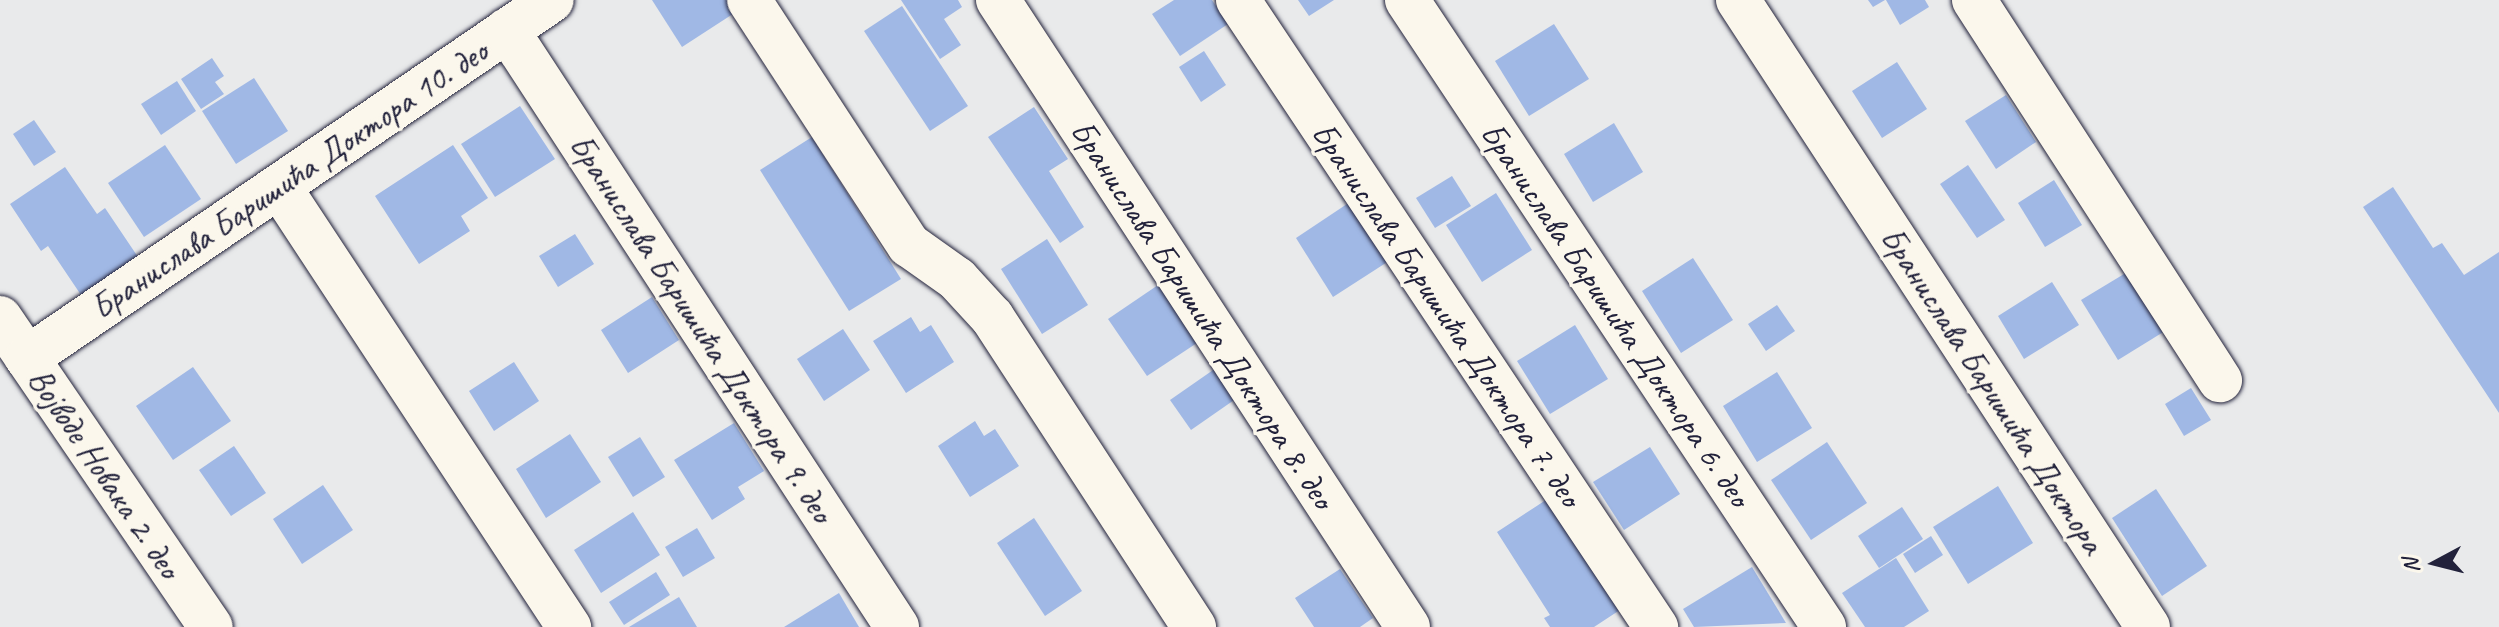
<!DOCTYPE html>
<html>
<head>
<meta charset="utf-8">
<style>
  body { margin:0 }
  #map { position:relative; width:2499px; height:627px; overflow:hidden; background:#e9eaeb; font-family:Caveat,sans-serif }
  div>[style] { position:absolute }
  [style*='--x'] { left:calc(var(--x)*1px); top:calc(var(--y)*1px); width:calc(var(--w)*1px); rotate:calc(var(--a)*1deg) }
  .building>* { inset:0; background:#a0b8e5 }
  .roads { filter:drop-shadow(0 0 2px #22223b) drop-shadow(0 0 2px #22223b) }
  .minor>* { height:44px; margin:-22px; padding:0 22px; transform-origin:22px; border-radius:22px; background:#fbf7ec }
  span { translate:-50% -50%; white-space:nowrap; text-align:center; line-height:1.15; -webkit-text-stroke:7px #fbf7ec; paint-order:stroke }
  .street-label { font-size:34px; color:#22223b }
  .north { position:absolute; left:2395px; top:523px; width:80px; height:80px; -webkit-text-stroke:6px #fbf7ec; paint-order:stroke; rotate:263deg; font-size:22px; font-weight:700; line-height:32px; text-align:center; color:#22223b }
  .north::after { content:''; display:block; margin:auto; width:28px; height:36px; background:#22223b; clip-path:polygon(50% 0,100% 100%,50% 72%,0 100%) }
</style>
</head>
<body>
<div id="map">
  <div class="building">
    <div style="clip-path:polygon(652px 0,733px 0,739px 10px,682px 47px)"></div>
    <div style="clip-path:polygon(901px 0,958px 0,962px 7px,944px 19px,961px 45px,940px 59px)"></div>
    <div style="clip-path:polygon(1174px 0,1212px 0,1228px 24px,1180px 56px,1152px 14px)"></div>
    <div style="clip-path:polygon(1298px 0,1334px 0,1309px 16px)"></div>
    <div style="clip-path:polygon(1868px 0,1885px 0,1873px 7px)"></div>
    <div style="clip-path:polygon(1886px 0,1925px 0,1929px 7px,1900px 25px)"></div>
    <div style="clip-path:polygon(902px 6px,968px 106px,930px 131px,864px 31px)"></div>
    <div style="clip-path:polygon(1554px 24px,1589px 79px,1529px 116px,1495px 61px)"></div>
    <div style="clip-path:polygon(1204px 51px,1226px 85px,1201px 102px,1179px 67px)"></div>
    <div style="clip-path:polygon(212px 58px,224px 76px,215px 82px,224px 94px,201px 109px,181px 79px)"></div>
    <div style="clip-path:polygon(1897px 62px,1927px 109px,1882px 138px,1852px 91px)"></div>
    <div style="clip-path:polygon(254px 78px,288px 131px,236px 164px,202px 111px)"></div>
    <div style="clip-path:polygon(177px 81px,196px 111px,161px 135px,141px 104px)"></div>
    <div style="clip-path:polygon(2006px 95px,2036px 142px,1996px 169px,1965px 121px)"></div>
    <div style="clip-path:polygon(520px 106px,555px 159px,495px 197px,461px 144px)"></div>
    <div style="clip-path:polygon(1034px 107px,1068px 159px,1049px 171px,1084px 227px,1060px 243px,988px 137px)"></div>
    <div style="clip-path:polygon(34px 120px,56px 152px,34px 166px,13px 134px)"></div>
    <div style="clip-path:polygon(1614px 123px,1643px 172px,1593px 202px,1564px 154px)"></div>
    <div style="clip-path:polygon(812px 137px,901px 279px,849px 311px,760px 170px)"></div>
    <div style="clip-path:polygon(165px 145px,201px 199px,144px 237px,108px 183px)"></div>
    <div style="clip-path:polygon(453px 145px,488px 198px,461px 216px,470px 231px,419px 264px,375px 196px)"></div>
    <div style="clip-path:polygon(1968px 165px,2005px 220px,1977px 238px,1940px 184px)"></div>
    <div style="clip-path:polygon(65px 167px,97px 214px,105px 208px,138px 257px,81px 295px,48px 246px,41px 251px,10px 204px)"></div>
    <div style="clip-path:polygon(1452px 176px,1471px 206px,1435px 228px,1416px 198px)"></div>
    <div style="clip-path:polygon(2054px 180px,2082px 225px,2045px 247px,2018px 203px)"></div>
    <div style="clip-path:polygon(2393px 187px,2433px 248px,2442px 243px,2464px 275px,2499px 252px,2499px 413px,2363px 207px)"></div>
    <div style="clip-path:polygon(1496px 193px,1532px 250px,1482px 282px,1446px 225px)"></div>
    <div style="clip-path:polygon(1353px 200px,1392px 259px,1333px 297px,1296px 238px)"></div>
    <div style="clip-path:polygon(575px 234px,594px 264px,558px 287px,539px 256px)"></div>
    <div style="clip-path:polygon(1047px 239px,1088px 305px,1042px 334px,1001px 269px)"></div>
    <div style="clip-path:polygon(1693px 258px,1733px 320px,1681px 353px,1642px 291px)"></div>
    <div style="clip-path:polygon(2129px 271px,2165px 331px,2118px 360px,2081px 300px)"></div>
    <div style="clip-path:polygon(2052px 282px,2079px 325px,2024px 359px,1998px 316px)"></div>
    <div style="clip-path:polygon(1161px 283px,1200px 341px,1147px 376px,1108px 319px)"></div>
    <div style="clip-path:polygon(652px 297px,679px 340px,628px 373px,601px 330px)"></div>
    <div style="clip-path:polygon(1777px 305px,1795px 331px,1766px 351px,1748px 324px)"></div>
    <div style="clip-path:polygon(911px 317px,920px 332px,931px 325px,954px 362px,906px 393px,873px 341px)"></div>
    <div style="clip-path:polygon(1575px 325px,1608px 379px,1550px 414px,1517px 361px)"></div>
    <div style="clip-path:polygon(843px 329px,870px 370px,824px 401px,797px 359px)"></div>
    <div style="clip-path:polygon(514px 362px,539px 401px,494px 431px,469px 391px)"></div>
    <div style="clip-path:polygon(193px 367px,231px 421px,173px 460px,136px 406px)"></div>
    <div style="clip-path:polygon(1216px 368px,1237px 398px,1191px 430px,1170px 400px)"></div>
    <div style="clip-path:polygon(1777px 372px,1812px 428px,1757px 462px,1723px 406px)"></div>
    <div style="clip-path:polygon(2191px 388px,2211px 420px,2184px 436px,2165px 404px)"></div>
    <div style="clip-path:polygon(975px 421px,984px 436px,995px 429px,1019px 466px,970px 497px,938px 446px)"></div>
    <div style="clip-path:polygon(734px 423px,764px 471px,738px 487px,745px 499px,712px 520px,674px 460px)"></div>
    <div style="clip-path:polygon(570px 434px,601px 482px,546px 518px,516px 469px)"></div>
    <div style="clip-path:polygon(640px 437px,665px 477px,633px 497px,608px 457px)"></div>
    <div style="clip-path:polygon(1827px 442px,1867px 503px,1811px 540px,1771px 480px)"></div>
    <div style="clip-path:polygon(234px 446px,266px 493px,231px 516px,199px 470px)"></div>
    <div style="clip-path:polygon(1650px 447px,1680px 494px,1624px 530px,1593px 482px)"></div>
    <div style="clip-path:polygon(323px 485px,353px 530px,302px 564px,273px 519px)"></div>
    <div style="clip-path:polygon(1998px 486px,2033px 543px,1968px 584px,1933px 527px)"></div>
    <div style="clip-path:polygon(2156px 489px,2207px 566px,2162px 596px,2112px 518px)"></div>
    <div style="clip-path:polygon(1552px 496px,1626px 606px,1594px 627px,1550px 627px,1544px 618px,1550px 615px,1497px 532px)"></div>
    <div style="clip-path:polygon(1902px 507px,1923px 539px,1879px 568px,1858px 536px)"></div>
    <div style="clip-path:polygon(633px 512px,660px 555px,601px 593px,574px 550px)"></div>
    <div style="clip-path:polygon(1034px 518px,1082px 591px,1045px 616px,997px 543px)"></div>
    <div style="clip-path:polygon(697px 528px,715px 558px,683px 577px,665px 547px)"></div>
    <div style="clip-path:polygon(1931px 536px,1943px 555px,1915px 573px,1903px 554px)"></div>
    <div style="clip-path:polygon(1896px 558px,1929px 611px,1904px 627px,1865px 627px,1842px 593px)"></div>
    <div style="clip-path:polygon(1752px 567px,1786px 623px,1694px 627px,1683px 609px)"></div>
    <div style="clip-path:polygon(1340px 569px,1373px 618px,1360px 627px,1314px 627px,1295px 598px)"></div>
    <div style="clip-path:polygon(656px 572px,670px 595px,624px 625px,609px 602px)"></div>
    <div style="clip-path:polygon(839px 593px,859px 627px,784px 627px)"></div>
    <div style="clip-path:polygon(679px 597px,697px 627px,629px 627px)"></div>
  </div>
  <div class="roads">
    <div class="minor">
      <div style="--x:749;--y:0;--w:293;--a:56.9"></div>
      <div style="--x:909;--y:245;--w:59;--a:35.3"></div>
      <div style="--x:957;--y:279;--w:52;--a:47.4"></div>
      <div style="--x:992;--y:317;--w:370;--a:56.9"></div>
      <div style="--x:998;--y:0;--w:749;--a:56.82"></div>
      <div style="--x:1238;--y:0;--w:754;--a:56.31"></div>
      <div style="--x:1407;--y:0;--w:753;--a:56.37"></div>
      <div style="--x:1738;--y:0;--w:749;--a:56.82"></div>
      <div style="--x:1974;--y:0;--w:453;--a:57.1"></div>
      <div style="--x:507;--y:30;--w:713;--a:56.84"></div>
      <div style="--x:280;--y:188;--w:526;--a:56.64"></div>
      <div style="--x:0;--y:318;--w:374;--a:55.7"></div>
      <div style="--x:27;--y:358;--w:635;--a:-34.29"></div>
    </div>
  </div>
  <div class="street-label">
    <span style="left:289px;top:179px;rotate:-34deg">Бранислава Баришића Доктора 10. део</span>
    <span style="left:1203px;top:314px;rotate:57deg">Бранислава Баришића Доктора 8. део</span>
    <span style="left:1447px;top:314px;rotate:56deg">Бранислава Баришића Доктора 7. део</span>
    <span style="left:1616px;top:314px;rotate:56deg">Бранислава Баришића Доктора 6. део</span>
    <span style="left:702px;top:328px;rotate:57deg">Бранислава Баришића Доктора 9. део</span>
    <span style="left:1993px;top:390px;rotate:57deg">Бранислава Баришића Доктора</span>
    <span style="left:105px;top:473px;rotate:56deg">Војводе Новака 2. део</span>
  </div>
  <div class="north">N</div>
</div>
</body>
</html>
